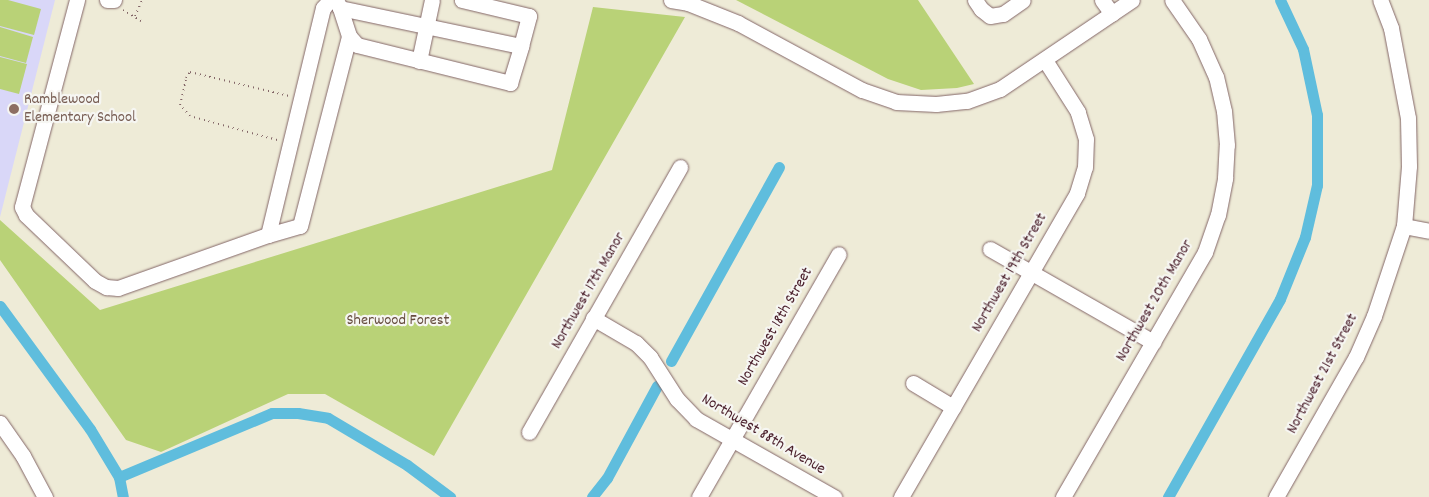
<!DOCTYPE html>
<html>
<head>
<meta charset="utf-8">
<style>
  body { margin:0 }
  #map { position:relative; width:1429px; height:497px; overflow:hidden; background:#eeebd7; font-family:Dekko,sans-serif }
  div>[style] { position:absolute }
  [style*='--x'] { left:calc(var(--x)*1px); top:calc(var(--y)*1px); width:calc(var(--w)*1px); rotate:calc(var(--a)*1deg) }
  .built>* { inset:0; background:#d9d7f8 }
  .green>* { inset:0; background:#b9d277 }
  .canal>* { height:11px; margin:-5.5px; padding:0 5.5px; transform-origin:5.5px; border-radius:5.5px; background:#5fbddd }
  .path>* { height:2px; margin-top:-1px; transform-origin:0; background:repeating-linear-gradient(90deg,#836667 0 1px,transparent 0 5px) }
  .roads { filter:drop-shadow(0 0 1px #836667) drop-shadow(0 0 1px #836667) }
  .minor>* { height:15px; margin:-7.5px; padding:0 7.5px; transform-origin:7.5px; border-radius:7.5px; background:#fff }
  .dots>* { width:14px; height:14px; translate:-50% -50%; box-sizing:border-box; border:2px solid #f6f6f2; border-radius:50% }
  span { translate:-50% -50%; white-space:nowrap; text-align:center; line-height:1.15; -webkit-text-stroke:4.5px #f6f6f2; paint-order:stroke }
  .education-label { font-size:16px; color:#785e54 }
  .left { translate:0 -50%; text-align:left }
  .street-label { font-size:16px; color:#4a1f2b }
  .park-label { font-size:16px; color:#664c3e }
</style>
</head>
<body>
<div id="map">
  <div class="built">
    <div style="clip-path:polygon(0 0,55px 0,0 217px)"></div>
  </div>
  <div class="green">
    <div style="clip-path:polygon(0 0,8px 0,41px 9px,34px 35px,0 26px)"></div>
    <div style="clip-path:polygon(736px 0,918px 0,974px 84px,957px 88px,921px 90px,888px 79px)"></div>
    <div style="clip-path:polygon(593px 7px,685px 17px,434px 456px,325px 394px,288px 394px,161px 452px,126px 440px,0 260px,0 220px,100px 310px,552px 170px)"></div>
    <div style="clip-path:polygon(0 27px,33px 37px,26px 63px,0 56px)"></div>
    <div style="clip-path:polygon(0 57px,27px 64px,19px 94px,0 89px)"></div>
  </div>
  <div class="canal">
    <div style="--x:0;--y:306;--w:152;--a:53.8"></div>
    <div style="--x:90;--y:429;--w:56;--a:58.9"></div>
    <div style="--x:119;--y:477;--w:20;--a:79"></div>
    <div style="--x:671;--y:361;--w:222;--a:-60.9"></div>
    <div style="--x:119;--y:477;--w:166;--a:-22.7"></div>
    <div style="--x:272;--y:413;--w:26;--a:0"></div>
    <div style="--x:298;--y:413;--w:30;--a:9"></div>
    <div style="--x:328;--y:418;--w:92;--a:30.7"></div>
    <div style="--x:407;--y:465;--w:54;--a:36.7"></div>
    <div style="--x:592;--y:497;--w:24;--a:-52"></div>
    <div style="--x:607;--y:478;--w:105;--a:-61.5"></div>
    <div style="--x:1168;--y:497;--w:227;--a:-60.5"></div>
    <div style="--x:1280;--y:299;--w:67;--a:-68"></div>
    <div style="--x:1305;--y:237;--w:53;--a:-77"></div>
    <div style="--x:1317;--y:185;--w:70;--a:-90"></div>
    <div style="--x:1317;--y:115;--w:67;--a:-102"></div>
    <div style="--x:1303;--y:49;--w:54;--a:-115.1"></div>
  </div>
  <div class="path">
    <div style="--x:123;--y:10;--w:23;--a:31"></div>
    <div style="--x:135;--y:16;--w:17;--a:-66"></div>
    <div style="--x:277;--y:140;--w:90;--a:-164.6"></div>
    <div style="--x:190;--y:116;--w:15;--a:-132"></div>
    <div style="--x:180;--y:105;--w:28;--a:-77"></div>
    <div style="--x:186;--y:78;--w:7;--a:-56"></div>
    <div style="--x:190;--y:72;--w:102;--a:13.6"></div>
  </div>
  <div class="roads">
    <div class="minor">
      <div style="--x:77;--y:0;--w:214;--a:104.9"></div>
      <div style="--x:22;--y:207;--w:9;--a:63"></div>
      <div style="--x:26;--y:215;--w:95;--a:43.7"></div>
      <div style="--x:95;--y:281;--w:13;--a:29"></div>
      <div style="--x:106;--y:287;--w:12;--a:5"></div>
      <div style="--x:118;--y:288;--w:159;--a:-19.5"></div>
      <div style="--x:268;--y:235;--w:33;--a:-16"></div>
      <div style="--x:300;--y:226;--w:196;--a:-75.5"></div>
      <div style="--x:107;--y:0;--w:7;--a:0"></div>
      <div style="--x:336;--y:0;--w:9;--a:63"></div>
      <div style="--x:340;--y:8;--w:185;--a:11.9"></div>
      <div style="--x:521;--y:46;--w:31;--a:-75"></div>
      <div style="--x:529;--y:16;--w:69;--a:-166.6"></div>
      <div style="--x:671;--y:0;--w:17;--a:10"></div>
      <div style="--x:688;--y:3;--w:54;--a:21.8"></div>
      <div style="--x:738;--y:23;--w:141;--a:28.4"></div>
      <div style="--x:862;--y:90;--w:36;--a:19"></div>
      <div style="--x:896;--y:102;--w:40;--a:2.9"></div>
      <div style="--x:936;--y:104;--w:31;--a:-6"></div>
      <div style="--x:967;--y:101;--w:35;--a:-20"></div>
      <div style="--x:1000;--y:89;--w:159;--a:-34"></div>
      <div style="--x:975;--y:0;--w:11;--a:56"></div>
      <div style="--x:981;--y:9;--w:11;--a:38"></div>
      <div style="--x:990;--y:16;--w:13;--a:-9"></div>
      <div style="--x:1003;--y:14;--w:24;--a:-35"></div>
      <div style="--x:1102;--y:0;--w:17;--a:54"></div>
      <div style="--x:340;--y:8;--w:29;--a:72"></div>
      <div style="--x:349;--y:36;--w:12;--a:48"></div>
      <div style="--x:357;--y:45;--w:158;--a:13.9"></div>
      <div style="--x:510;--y:83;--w:39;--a:-73"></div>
      <div style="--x:419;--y:61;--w:62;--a:-78"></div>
      <div style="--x:1404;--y:226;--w:25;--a:11"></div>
      <div style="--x:268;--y:235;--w:234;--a:-76.4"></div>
      <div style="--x:323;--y:8;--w:11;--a:-49"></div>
      <div style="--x:990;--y:249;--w:188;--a:29.7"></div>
      <div style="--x:593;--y:318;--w:50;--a:30.2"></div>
      <div style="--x:636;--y:343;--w:20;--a:45"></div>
      <div style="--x:650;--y:357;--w:50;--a:57.3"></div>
      <div style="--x:677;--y:399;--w:28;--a:46"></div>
      <div style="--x:696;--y:419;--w:159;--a:29.5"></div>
      <div style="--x:913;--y:383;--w:47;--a:31"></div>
      <div style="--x:0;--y:423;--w:40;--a:55.1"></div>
      <div style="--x:23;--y:456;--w:47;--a:61.8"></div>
      <div style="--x:529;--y:432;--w:305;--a:-60.3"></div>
      <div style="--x:699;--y:497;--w:280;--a:-60.1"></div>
      <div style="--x:901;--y:497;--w:351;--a:-59.9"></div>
      <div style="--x:1077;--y:193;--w:27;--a:-73"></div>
      <div style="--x:1085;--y:167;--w:28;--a:-88"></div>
      <div style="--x:1086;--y:139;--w:28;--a:-107"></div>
      <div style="--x:1078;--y:112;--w:62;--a:-122.4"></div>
      <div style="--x:1063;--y:497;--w:283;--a:-59.9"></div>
      <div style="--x:1205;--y:252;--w:39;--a:-71"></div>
      <div style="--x:1218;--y:215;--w:38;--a:-79"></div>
      <div style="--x:1225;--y:178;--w:33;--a:-87"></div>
      <div style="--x:1227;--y:145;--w:34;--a:-95"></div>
      <div style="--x:1224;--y:111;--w:35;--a:-103"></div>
      <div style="--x:1216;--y:77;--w:42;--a:-114.1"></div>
      <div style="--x:1199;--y:39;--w:47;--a:-124.7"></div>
      <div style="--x:1276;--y:497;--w:161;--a:-60.3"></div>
      <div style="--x:1356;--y:357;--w:45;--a:-66.3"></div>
      <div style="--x:1374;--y:316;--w:95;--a:-71.6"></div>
      <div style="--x:1404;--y:226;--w:60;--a:-85.2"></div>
      <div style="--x:1409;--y:166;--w:48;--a:-91.2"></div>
      <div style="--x:1408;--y:118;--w:92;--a:-100.7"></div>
      <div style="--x:1391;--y:28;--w:30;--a:-111"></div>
    </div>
  </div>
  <div class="dots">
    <div style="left:14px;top:109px;background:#8d6e63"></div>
  </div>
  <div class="education-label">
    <span class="left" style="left:24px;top:109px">Ramblewood<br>Elementary School</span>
  </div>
  <div class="street-label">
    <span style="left:1010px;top:273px;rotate:-60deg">Northwest 19th Street</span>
    <span style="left:589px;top:291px;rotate:-60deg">Northwest 17th Manor</span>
    <span style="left:1155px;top:301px;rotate:-60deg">Northwest 20th Manor</span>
    <span style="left:776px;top:327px;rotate:-60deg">Northwest 18th Street</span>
    <span style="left:1323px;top:374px;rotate:-62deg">Northwest 21st Street</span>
    <span style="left:763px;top:435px;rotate:31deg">Northwest 88th Avenue</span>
  </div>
  <div class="park-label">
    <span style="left:398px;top:321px">Sherwood Forest</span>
  </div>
</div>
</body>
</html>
